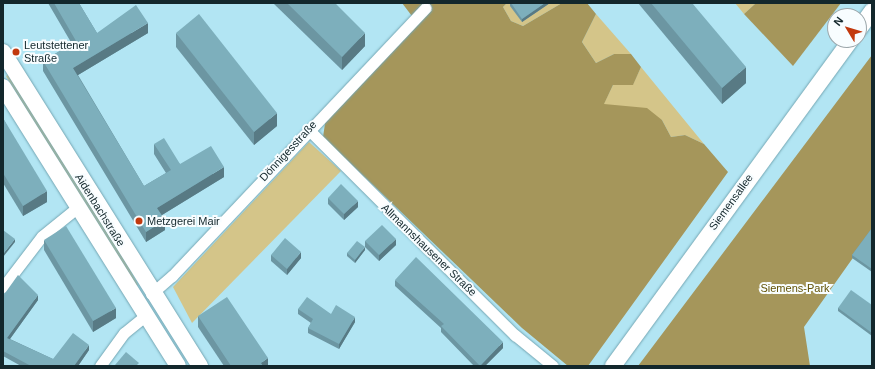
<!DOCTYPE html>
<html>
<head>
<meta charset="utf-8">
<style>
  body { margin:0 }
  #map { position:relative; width:875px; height:369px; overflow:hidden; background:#b2e5f3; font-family:Arial,sans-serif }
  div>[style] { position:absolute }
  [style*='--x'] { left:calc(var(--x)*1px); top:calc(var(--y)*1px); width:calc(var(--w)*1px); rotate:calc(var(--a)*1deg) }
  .green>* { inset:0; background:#d4c589 }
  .forest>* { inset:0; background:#a5965b }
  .roads { filter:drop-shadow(0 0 1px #74a6b3) drop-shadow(0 0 1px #74a6b3) }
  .minor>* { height:11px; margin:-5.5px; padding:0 5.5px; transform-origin:5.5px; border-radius:5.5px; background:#fff }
  .secondary>* { height:16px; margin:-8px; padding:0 8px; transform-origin:8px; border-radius:8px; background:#fff }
  .wall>* { inset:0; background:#6c96a2 }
  .shaded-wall>* { inset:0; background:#587a84 }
  .building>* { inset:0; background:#7dafbc }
  .dots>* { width:11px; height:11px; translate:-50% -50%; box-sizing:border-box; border:2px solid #f8fdff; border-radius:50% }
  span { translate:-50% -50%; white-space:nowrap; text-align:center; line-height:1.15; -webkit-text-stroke:4px #f8fdff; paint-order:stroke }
  .poi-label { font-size:11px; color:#13272c }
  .left { translate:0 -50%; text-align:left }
  .street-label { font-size:11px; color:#13272c }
  .park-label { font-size:11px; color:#635307 }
  .frame { position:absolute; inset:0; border:4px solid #13272c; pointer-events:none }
  .north { position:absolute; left:827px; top:8px; width:40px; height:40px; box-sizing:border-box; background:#f8fdff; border:1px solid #9ca7ab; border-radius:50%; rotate:308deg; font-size:11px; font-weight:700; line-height:16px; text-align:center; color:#13272c }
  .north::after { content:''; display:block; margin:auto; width:14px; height:18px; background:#c2390e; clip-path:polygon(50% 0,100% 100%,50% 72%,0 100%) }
</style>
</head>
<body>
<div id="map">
  <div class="green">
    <div style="clip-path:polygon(507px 3px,562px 3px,523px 26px,511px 21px,503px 7px)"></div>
    <div style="clip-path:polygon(735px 3px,756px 3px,744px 14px)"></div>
    <div style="clip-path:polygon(596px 14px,631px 54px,614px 54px,596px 63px,582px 42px)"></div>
    <div style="clip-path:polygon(641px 67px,704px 144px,685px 135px,671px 137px,662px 120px,603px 105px,613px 85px,633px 84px)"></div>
    <div style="clip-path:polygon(9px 74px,128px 266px,138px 285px,134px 287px,6px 76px)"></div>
    <div style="clip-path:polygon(309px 142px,341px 171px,192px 323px,173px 287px)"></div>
  </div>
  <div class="forest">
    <div style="clip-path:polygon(402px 3px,507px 3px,503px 7px,511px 21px,523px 26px,562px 3px,587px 3px,596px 14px,582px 42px,596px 63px,614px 54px,631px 54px,641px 67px,633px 85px,613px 85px,604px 104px,647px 108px,662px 120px,671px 137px,685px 135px,704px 144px,728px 172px,588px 366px,568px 366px,522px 328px,323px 137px,326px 117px,418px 24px)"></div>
    <div style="clip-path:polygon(756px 3px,841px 3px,793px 66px,744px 14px)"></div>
    <div style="clip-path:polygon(872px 55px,872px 231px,804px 327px,810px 366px,638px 366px)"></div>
  </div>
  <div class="roads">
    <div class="minor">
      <div style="--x:309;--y:130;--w:291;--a:44.9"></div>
      <div style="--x:515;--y:335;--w:49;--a:39.2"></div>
      <div style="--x:3;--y:287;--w:64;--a:-52.6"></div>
      <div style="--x:42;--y:236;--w:46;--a:-38.9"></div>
      <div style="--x:151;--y:294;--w:28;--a:-41"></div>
      <div style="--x:172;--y:276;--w:369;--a:-46.6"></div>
      <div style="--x:100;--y:366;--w:41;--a:-54"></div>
      <div style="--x:124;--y:333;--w:27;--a:-39"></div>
    </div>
    <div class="secondary">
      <div style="--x:859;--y:29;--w:22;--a:-54"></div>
      <div style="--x:3;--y:52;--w:371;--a:57.9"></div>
      <div style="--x:3;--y:87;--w:329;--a:57.9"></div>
      <div style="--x:613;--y:366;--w:404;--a:-53.9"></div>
    </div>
  </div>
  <div class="wall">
    <div style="clip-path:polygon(48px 3px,79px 3px,97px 33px,148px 33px,78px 75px,144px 186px,166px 173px,154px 154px,154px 144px,180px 164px,224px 177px,162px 215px,165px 230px,146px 242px,43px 71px,43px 61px,72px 44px)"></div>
    <div style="clip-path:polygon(273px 3px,335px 3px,365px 46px,342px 70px)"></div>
    <div style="clip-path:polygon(510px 3px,550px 3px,522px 22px,510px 6px)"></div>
    <div style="clip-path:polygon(638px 3px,692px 3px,746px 83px,722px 104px)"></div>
    <div style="clip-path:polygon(176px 33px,277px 126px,254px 145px,176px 47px)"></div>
    <div style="clip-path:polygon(3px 118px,47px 202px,23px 216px,3px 183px)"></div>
    <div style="clip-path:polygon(328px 198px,358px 207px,344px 220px,328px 204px)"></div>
    <div style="clip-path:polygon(872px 228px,872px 272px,852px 258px,852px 255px)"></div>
    <div style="clip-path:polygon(44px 240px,116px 318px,93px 332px,44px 250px)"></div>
    <div style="clip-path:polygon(365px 241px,396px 245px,379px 261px,365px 247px)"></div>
    <div style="clip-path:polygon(365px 250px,355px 263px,347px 256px,347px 253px)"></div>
    <div style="clip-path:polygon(271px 255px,301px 258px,287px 275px,271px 261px)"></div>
    <div style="clip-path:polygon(395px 280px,503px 348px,485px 366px,474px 366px,441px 332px,441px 328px,395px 286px)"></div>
    <div style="clip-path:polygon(3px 296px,38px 300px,10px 339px,53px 359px,89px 350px,78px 366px,21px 366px,3px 356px)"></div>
    <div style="clip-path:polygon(872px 305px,872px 336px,838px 311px,838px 308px)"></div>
    <div style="clip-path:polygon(298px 309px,331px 314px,355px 322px,339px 349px,308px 333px,308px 328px,311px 323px,298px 314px)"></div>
    <div style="clip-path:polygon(198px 316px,268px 366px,224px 366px,198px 327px)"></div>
  </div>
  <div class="shaded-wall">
    <div style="clip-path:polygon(545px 3px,550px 3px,522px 22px,522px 19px)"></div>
    <div style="clip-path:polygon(148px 23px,148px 33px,73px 78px,73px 68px)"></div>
    <div style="clip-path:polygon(365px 33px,365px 46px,342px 70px,342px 57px)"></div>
    <div style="clip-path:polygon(746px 67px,746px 83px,722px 104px,722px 88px)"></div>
    <div style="clip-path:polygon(277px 113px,277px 126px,254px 145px,254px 132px)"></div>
    <div style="clip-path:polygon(224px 167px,224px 177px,157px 218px,157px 208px)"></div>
    <div style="clip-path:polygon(47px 191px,47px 202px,23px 216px,23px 206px)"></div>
    <div style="clip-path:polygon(358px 201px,358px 207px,344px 220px,344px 214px)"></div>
    <div style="clip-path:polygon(165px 220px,165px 230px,146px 242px,146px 232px)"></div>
    <div style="clip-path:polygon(15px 239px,15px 242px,3px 257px,3px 254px)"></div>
    <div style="clip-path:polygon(396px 239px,396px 245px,379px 261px,379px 255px)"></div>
    <div style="clip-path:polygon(365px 247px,365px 250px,355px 263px,355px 260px)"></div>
    <div style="clip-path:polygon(301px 252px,301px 258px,287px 275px,287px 269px)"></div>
    <div style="clip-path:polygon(38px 295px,38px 300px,7px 343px,7px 338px)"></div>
    <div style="clip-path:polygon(116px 308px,116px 318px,93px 332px,93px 321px)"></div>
    <div style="clip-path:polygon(355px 317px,355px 322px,339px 349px,339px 344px)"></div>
    <div style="clip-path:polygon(503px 342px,503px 348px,485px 366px,480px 366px)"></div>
    <div style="clip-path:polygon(89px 345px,89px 350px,78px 366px,74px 366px)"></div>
    <div style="clip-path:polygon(268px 358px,268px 366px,261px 366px,261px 363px)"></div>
  </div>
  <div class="building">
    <div style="clip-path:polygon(54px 3px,79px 3px,97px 33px,136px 5px,148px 23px,73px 68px,144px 186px,171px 170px,154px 144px,164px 138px,180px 164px,211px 146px,224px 167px,157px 208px,165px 220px,146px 232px,43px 61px,76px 41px)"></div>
    <div style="clip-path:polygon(287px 3px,335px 3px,365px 33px,342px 57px)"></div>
    <div style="clip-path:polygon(511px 3px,545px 3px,522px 19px)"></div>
    <div style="clip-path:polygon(651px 3px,692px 3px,746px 67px,722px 88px)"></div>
    <div style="clip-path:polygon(199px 14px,277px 113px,254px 132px,176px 33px)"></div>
    <div style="clip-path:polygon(3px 118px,47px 191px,23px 206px,3px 173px)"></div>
    <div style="clip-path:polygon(341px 184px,358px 201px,344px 214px,328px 198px)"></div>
    <div style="clip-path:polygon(382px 225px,396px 239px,379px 255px,365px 241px)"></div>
    <div style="clip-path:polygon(66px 226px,116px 308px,93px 321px,44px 240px)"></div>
    <div style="clip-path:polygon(872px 228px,872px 269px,852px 255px)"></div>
    <div style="clip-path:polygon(3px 230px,15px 239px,3px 254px)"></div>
    <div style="clip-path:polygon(285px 238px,301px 252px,287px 269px,271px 255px)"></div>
    <div style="clip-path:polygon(357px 241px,365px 247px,355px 260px,347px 253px)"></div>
    <div style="clip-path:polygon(416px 257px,503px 342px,480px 366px,441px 326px,444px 324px,395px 280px)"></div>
    <div style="clip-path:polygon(18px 275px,38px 295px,7px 338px,53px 359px,73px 333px,89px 345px,74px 366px,31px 366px,3px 351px,3px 296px)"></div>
    <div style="clip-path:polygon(851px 290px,872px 305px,872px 333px,838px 308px)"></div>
    <div style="clip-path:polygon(227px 297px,268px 358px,261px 363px,263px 366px,231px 366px,198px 316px)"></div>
    <div style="clip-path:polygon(307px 297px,331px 314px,336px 305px,355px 317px,339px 344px,308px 328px,313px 319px,298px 309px)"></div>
    <div style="clip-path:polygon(126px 352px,139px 363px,136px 366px,116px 366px,115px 365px)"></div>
  </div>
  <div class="dots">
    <div style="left:16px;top:52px;background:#c2390e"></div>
    <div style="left:139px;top:221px;background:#c2390e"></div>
  </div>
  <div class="poi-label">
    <span class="left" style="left:24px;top:52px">Leutstettener<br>Straße</span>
    <span class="left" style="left:147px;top:221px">Metzgerei Mair</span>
  </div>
  <div class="street-label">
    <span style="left:288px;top:151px;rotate:-47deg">Dönnigesstraße</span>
    <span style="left:731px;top:202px;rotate:-54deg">Siemensallee</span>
    <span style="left:100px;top:210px;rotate:58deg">Aidenbachstraße</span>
    <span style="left:429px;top:250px;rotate:44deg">Allmannshausener Straße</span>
  </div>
  <div class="park-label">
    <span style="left:795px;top:288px">Siemens-Park</span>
  </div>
  <div class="frame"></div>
  <div class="north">N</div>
</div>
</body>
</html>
